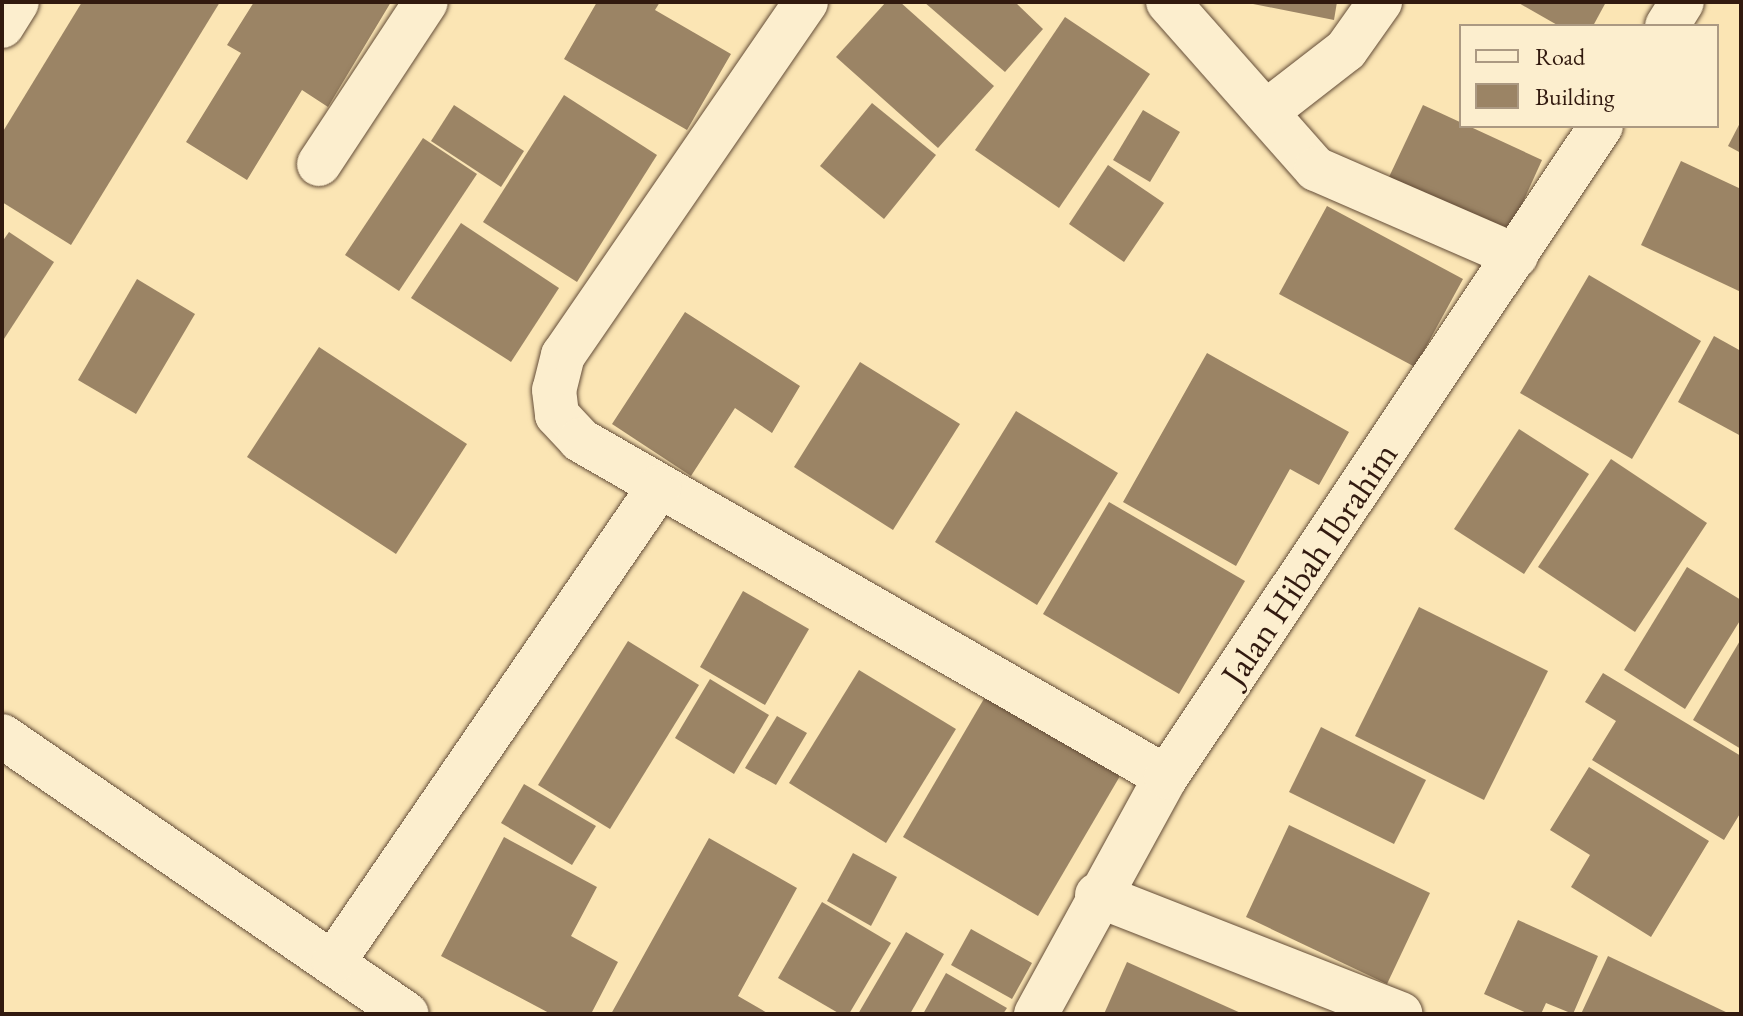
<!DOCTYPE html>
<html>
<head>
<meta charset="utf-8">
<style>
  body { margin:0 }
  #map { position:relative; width:1743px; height:1016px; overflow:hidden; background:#fbe5b4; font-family:"EB Garamond",serif }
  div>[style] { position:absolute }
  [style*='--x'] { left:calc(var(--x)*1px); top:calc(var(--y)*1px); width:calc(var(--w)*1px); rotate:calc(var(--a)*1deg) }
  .building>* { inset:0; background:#9b8465 }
  .roads { filter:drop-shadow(0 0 2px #644d38) drop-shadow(0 0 2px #644d38) }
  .minor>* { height:44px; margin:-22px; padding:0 22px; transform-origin:22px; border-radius:22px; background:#fceece }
  .tertiary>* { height:44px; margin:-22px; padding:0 22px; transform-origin:22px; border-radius:22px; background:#fceece }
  span { translate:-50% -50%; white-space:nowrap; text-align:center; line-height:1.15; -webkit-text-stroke:6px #fceece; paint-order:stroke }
  .street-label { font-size:36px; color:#321a0f }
  .frame { position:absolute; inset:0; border:4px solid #321a0f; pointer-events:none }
  .legend { position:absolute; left:1459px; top:24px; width:260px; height:104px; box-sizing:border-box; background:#fceece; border:2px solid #ab9982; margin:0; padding:10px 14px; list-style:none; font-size:24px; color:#321a0f }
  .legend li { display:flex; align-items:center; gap:16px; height:40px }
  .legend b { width:40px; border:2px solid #ab9982 }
</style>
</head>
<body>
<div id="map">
  <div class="building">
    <div style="clip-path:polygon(82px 2px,220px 2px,71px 245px,2px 202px,2px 133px)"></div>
    <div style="clip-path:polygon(254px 2px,391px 2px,328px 107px,302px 90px,247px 180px,186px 142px,241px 53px,227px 45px)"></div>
    <div style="clip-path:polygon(597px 2px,660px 2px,655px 10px,731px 54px,687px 130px,564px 59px)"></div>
    <div style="clip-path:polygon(886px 2px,900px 2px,994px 86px,938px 148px,836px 57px)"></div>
    <div style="clip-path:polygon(924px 2px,1015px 2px,1043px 29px,1005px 72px)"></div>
    <div style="clip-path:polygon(1243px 2px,1337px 2px,1334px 20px)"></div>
    <div style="clip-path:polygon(1517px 2px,1606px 2px,1593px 26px,1559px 26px)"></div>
    <div style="clip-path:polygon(1065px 17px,1150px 74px,1059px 208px,975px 150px)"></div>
    <div style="clip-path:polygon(564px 95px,657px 155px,577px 282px,483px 222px)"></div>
    <div style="clip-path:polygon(872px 103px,936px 155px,884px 219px,820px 166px)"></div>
    <div style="clip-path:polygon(454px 105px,524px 151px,501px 187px,431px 141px)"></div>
    <div style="clip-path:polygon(1423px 105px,1542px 160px,1509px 233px,1389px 177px)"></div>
    <div style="clip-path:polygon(1143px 110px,1180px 132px,1150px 182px,1113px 160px)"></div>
    <div style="clip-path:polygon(1741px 121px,1741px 153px,1728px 146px)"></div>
    <div style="clip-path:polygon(423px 138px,477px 174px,399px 291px,345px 255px)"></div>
    <div style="clip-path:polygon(1681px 161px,1741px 189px,1741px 292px,1641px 245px)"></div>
    <div style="clip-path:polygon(1108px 165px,1164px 203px,1124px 262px,1069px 224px)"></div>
    <div style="clip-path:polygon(1327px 206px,1463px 279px,1415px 367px,1279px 294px)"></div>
    <div style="clip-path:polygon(461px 223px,559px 288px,511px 362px,411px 298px)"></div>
    <div style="clip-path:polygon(9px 232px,54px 262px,2px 342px,2px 242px)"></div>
    <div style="clip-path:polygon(1589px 275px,1701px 341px,1632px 459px,1520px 393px)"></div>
    <div style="clip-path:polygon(137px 279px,195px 314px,136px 414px,78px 380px)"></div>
    <div style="clip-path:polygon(685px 312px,800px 386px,772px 433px,735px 408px,691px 476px,612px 424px)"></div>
    <div style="clip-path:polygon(1714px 336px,1741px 351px,1741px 436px,1678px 402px)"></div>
    <div style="clip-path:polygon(319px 347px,467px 444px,396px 554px,247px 457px)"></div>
    <div style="clip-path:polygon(1207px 353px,1349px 432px,1319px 485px,1290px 469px,1236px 566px,1123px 502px)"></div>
    <div style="clip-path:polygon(860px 362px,960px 424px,893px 530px,794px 467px)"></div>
    <div style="clip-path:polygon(1016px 411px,1118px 473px,1037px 605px,935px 542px)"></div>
    <div style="clip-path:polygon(1519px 429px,1589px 474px,1524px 574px,1454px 529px)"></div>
    <div style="clip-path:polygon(1611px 459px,1707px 523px,1635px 632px,1538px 567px)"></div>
    <div style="clip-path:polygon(1109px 502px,1245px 581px,1179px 694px,1043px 614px)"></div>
    <div style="clip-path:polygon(1687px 567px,1741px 600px,1741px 619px,1685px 709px,1624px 670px)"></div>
    <div style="clip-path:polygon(743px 591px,809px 629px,765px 705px,700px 667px)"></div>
    <div style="clip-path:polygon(1419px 607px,1548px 671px,1484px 800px,1355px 736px)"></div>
    <div style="clip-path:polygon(1741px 639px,1741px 749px,1693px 720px)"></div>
    <div style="clip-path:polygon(628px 641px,699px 685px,610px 829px,538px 785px)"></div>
    <div style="clip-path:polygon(859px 670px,956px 729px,886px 843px,789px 783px)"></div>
    <div style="clip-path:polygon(1603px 673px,1741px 756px,1741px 812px,1724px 840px,1592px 760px,1616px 721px,1585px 702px)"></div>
    <div style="clip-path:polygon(710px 679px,769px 715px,734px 774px,675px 738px)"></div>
    <div style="clip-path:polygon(985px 697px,1120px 776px,1038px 916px,903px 837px)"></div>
    <div style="clip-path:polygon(777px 716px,807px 733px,776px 785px,745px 768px)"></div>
    <div style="clip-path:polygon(1321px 727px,1426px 780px,1394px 844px,1289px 792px)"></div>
    <div style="clip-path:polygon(1589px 767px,1709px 841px,1651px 937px,1571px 887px,1590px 855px,1550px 830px)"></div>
    <div style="clip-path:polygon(524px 784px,596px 826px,572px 865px,501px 823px)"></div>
    <div style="clip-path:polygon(1289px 825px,1430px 893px,1387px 984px,1246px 917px)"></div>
    <div style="clip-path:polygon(504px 837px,597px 887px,571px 936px,618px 962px,591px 1014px,551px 1014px,441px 956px)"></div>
    <div style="clip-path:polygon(709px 838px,797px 888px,738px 996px,769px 1014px,611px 1014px)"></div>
    <div style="clip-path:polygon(853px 853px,897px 877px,871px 926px,827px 901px)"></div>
    <div style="clip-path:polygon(822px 902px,891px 943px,849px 1014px,840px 1014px,778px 978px)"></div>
    <div style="clip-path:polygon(1518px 920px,1598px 956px,1573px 1014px,1546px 1003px,1541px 1014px,1529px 1014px,1484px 994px)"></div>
    <div style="clip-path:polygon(971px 929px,1032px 963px,1012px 999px,951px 965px)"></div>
    <div style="clip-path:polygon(906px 932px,944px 954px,910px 1014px,858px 1014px)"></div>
    <div style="clip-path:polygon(1608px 956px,1730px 1014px,1581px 1014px)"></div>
    <div style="clip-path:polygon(1127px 962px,1243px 1014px,1104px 1014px)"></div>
    <div style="clip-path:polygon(946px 973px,1007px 1008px,1003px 1014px,923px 1014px)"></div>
  </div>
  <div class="roads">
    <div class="minor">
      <div style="--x:806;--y:2;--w:429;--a:124.5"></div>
      <div style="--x:563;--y:355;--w:36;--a:104"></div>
      <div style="--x:554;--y:390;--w:25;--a:83"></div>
      <div style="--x:557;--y:415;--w:34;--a:47"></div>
      <div style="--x:580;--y:440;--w:676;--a:29.9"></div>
      <div style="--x:1168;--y:2;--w:223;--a:48.5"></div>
      <div style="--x:1316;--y:169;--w:218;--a:23.5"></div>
      <div style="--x:2;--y:26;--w:28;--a:-58"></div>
      <div style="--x:1266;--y:112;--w:101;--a:-37.8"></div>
      <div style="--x:1346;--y:50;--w:59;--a:-54.7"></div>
      <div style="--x:319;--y:164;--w:194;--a:-56.6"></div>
      <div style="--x:2;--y:736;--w:491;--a:34.5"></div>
      <div style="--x:1097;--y:895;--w:326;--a:21.4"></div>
      <div style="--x:334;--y:961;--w:575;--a:-55.56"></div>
    </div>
    <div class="tertiary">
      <div style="--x:1667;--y:26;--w:28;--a:-58"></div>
      <div style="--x:1036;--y:1014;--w:270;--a:-61.3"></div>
      <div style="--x:1166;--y:777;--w:783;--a:-56.25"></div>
    </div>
  </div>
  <div class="street-label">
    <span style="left:1309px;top:564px;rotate:-56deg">Jalan Hibah Ibrahim</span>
  </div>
  <div class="frame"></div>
  <ul class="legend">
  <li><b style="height:10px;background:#fceece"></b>Road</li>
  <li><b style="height:22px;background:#9b8465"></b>Building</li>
  </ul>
</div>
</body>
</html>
